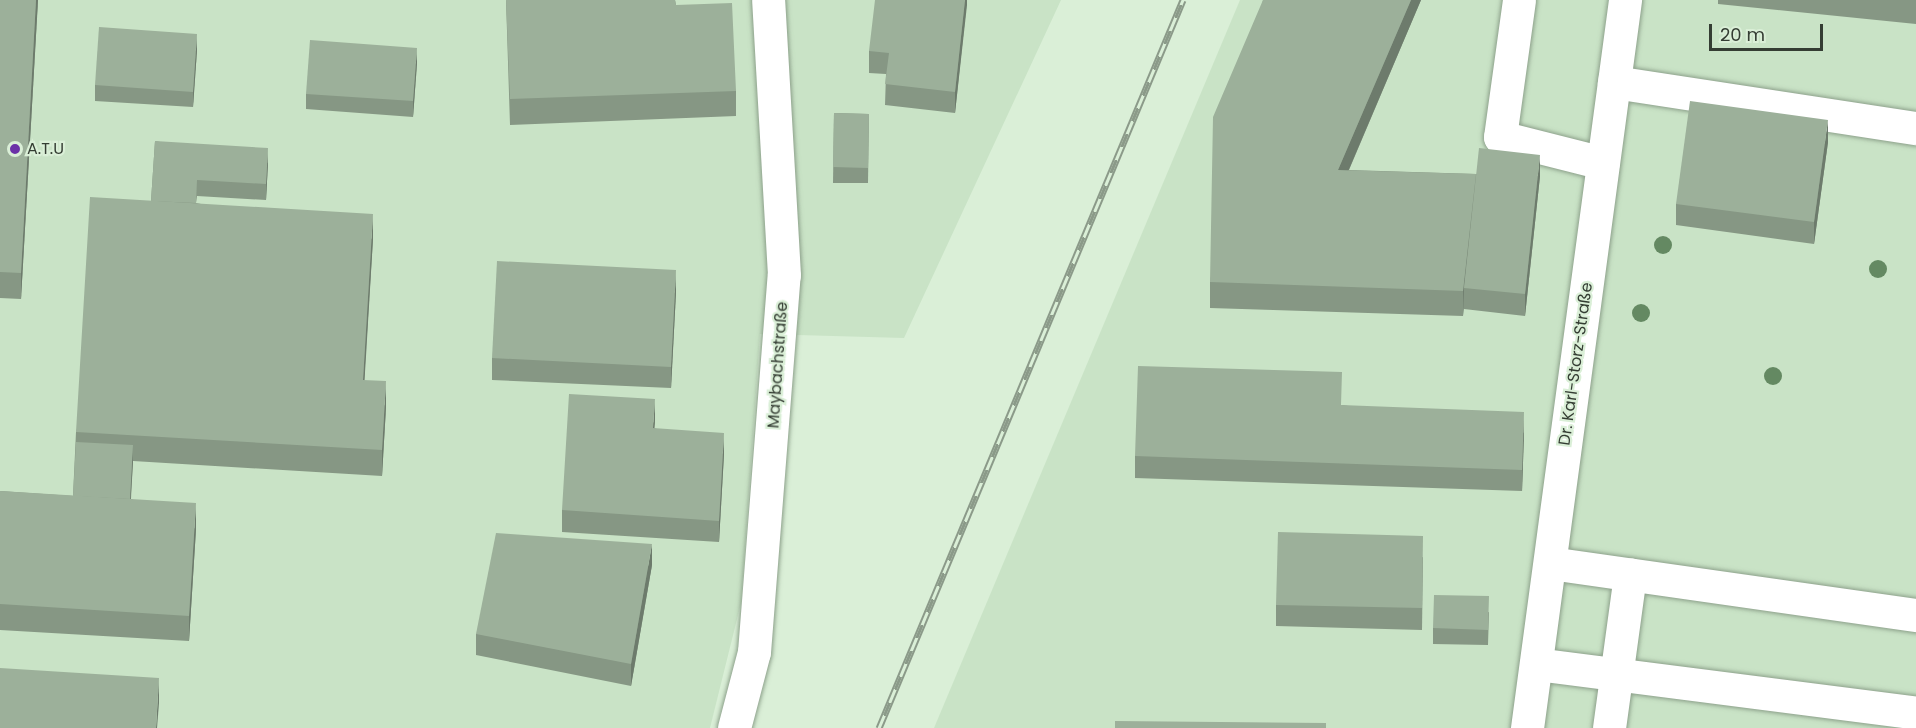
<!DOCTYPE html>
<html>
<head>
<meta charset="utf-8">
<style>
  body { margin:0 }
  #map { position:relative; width:1916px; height:728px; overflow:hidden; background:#daefd7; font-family:Poppins,sans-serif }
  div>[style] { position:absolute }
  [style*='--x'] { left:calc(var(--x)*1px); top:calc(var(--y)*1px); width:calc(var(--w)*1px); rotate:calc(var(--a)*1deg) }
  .built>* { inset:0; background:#c9e3c6 }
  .roads { filter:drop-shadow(0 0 2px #8da18b) drop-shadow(0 0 2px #8da18b) }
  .minor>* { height:33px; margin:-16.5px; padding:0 16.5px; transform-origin:16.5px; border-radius:16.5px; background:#fff }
  .rail>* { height:7px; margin-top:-3.5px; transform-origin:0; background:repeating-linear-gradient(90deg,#daefd7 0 14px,#8b9a89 0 28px); box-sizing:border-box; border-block:2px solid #8b9a89 }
  .trees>* { width:18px; height:18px; margin:-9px; border-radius:50%; background:#648962 }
  .wall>* { inset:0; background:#869784 }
  .shaded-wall>* { inset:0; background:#6d7b6c }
  .building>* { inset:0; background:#9cb09a }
  .dots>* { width:16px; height:16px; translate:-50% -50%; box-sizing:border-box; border:3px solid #daefd7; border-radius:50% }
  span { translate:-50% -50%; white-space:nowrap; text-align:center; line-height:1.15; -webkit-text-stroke:4.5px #daefd7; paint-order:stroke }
  .poi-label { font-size:16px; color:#343d33 }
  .left { translate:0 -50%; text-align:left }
  .street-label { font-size:16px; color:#343d33 }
  .scale { position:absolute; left:1709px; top:24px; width:114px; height:27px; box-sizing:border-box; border:3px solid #343d33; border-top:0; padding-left:8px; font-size:18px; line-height:21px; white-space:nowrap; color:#343d33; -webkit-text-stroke:4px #daefd7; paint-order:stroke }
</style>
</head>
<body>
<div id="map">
  <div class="built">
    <div style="clip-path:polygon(0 0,1061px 0,904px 338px,760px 334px,741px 603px,710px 728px,0 728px)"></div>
    <div style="clip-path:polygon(1240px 0,1916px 0,1916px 728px,934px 728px)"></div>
  </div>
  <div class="roads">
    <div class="minor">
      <div style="--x:1519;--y:0;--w:138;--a:97.9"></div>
      <div style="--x:1500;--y:137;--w:106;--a:14.2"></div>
      <div style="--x:1614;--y:82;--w:305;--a:8.7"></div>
      <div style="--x:1550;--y:563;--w:370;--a:8.1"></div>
      <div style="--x:1536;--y:664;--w:383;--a:7.3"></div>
      <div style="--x:734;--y:728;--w:79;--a:-75.3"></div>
      <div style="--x:754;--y:652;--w:378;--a:-85.5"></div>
      <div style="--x:784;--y:275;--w:275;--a:-93.3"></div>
      <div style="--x:1527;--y:728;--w:735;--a:-82.33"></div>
      <div style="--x:1609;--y:728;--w:155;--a:-82.2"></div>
    </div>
  </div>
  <div class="rail">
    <div style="--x:879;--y:728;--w:789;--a:-67.34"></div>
  </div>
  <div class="trees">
    <div style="left:1663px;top:245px"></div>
    <div style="left:1878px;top:269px"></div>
    <div style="left:1641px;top:313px"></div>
    <div style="left:1773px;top:376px"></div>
  </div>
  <div class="wall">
    <div style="clip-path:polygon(0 0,38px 0,21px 299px,0 298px)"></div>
    <div style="clip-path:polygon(506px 0,675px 0,676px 5px,736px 91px,736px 116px,510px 125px)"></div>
    <div style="clip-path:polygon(967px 0,955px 113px,885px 105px,886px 74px,869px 73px,869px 51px)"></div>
    <div style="clip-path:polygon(1263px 0,1421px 0,1349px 170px,1540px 176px,1525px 316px,1464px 309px,1464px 308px,1463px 316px,1210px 308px,1210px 282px)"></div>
    <div style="clip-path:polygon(1718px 0,1916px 0,1916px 24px,1718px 4px)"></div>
    <div style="clip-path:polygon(197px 50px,193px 107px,95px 101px,95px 85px)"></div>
    <div style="clip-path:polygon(417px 63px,413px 117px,306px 109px,306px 94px)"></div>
    <div style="clip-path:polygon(834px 113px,869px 114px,868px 183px,833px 183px)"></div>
    <div style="clip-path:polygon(155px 141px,268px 163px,266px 200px,197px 196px,196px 203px,373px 239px,364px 381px,386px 407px,382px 476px,133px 461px,131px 499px,196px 529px,189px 641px,0 630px,0 491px,73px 496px,76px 432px,151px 201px)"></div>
    <div style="clip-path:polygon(1828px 142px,1814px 244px,1676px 225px,1676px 204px)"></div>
    <div style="clip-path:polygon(676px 292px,671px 388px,492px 380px,492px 358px)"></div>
    <div style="clip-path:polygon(1342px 405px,1524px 433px,1522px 491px,1135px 478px,1135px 456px)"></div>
    <div style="clip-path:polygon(655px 421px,654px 428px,724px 454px,719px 542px,562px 532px,562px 510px)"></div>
    <div style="clip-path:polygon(1423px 557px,1422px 630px,1276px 626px,1276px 605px)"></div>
    <div style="clip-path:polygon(652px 565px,631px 686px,476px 655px,476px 634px)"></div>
    <div style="clip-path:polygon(1489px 612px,1488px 645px,1433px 644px,1433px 628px)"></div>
  </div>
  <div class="shaded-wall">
    <div style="clip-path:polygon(36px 0,38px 0,21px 299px,21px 273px)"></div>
    <div style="clip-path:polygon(965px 0,967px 0,967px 5px,955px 113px,955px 92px)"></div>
    <div style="clip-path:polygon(1411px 0,1421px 0,1338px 195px,1338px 170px)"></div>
    <div style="clip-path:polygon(197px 34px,197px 50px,193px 107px,193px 92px)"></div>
    <div style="clip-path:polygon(417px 48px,417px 63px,413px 117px,413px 101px)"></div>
    <div style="clip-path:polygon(1828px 120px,1828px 142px,1814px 244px,1814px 222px)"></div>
    <div style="clip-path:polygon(268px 148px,268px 163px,266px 200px,266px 184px)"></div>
    <div style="clip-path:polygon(1540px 155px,1540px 176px,1525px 316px,1525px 294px)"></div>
    <div style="clip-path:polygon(1476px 174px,1464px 288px,1463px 316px,1463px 291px)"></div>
    <div style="clip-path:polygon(373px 214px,373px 239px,363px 406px,363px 380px)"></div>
    <div style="clip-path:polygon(676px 270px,676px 292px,671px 388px,671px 367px)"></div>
    <div style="clip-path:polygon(386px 381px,386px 407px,382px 476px,382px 450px)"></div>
    <div style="clip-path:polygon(655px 399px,655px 421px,653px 449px,653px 428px)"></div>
    <div style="clip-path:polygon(1524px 412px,1524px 433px,1522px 491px,1522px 470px)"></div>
    <div style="clip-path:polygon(724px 433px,724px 454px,719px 542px,719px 521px)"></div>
    <div style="clip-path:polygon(133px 445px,133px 461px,129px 525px,129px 509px)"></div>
    <div style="clip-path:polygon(196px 503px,196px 529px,189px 641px,189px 616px)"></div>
    <div style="clip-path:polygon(652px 544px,652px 565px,631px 686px,631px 664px)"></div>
    <div style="clip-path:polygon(159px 678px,159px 703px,157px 728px,156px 728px)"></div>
  </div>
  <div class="building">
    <div style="clip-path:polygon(0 0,36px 0,21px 273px,0 272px)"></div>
    <div style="clip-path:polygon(506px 0,675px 0,676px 5px,732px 3px,736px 91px,510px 99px)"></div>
    <div style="clip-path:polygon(875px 0,965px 0,955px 92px,885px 84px,889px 53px,869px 51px)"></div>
    <div style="clip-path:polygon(1263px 0,1411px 0,1338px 170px,1476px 174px,1463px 291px,1210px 282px,1213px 117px)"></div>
    <div style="clip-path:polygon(99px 27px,197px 34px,193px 92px,95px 85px)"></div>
    <div style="clip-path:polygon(310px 40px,417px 48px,413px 101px,306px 94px)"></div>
    <div style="clip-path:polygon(1690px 101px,1828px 120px,1814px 222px,1676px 204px)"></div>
    <div style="clip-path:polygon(834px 113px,869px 114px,868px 168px,833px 167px)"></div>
    <div style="clip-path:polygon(155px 141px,268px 148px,266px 184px,197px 180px,196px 203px,151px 201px)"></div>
    <div style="clip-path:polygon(1479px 148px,1540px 155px,1525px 294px,1464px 288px)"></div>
    <div style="clip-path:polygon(90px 197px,373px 214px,363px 380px,386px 381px,382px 450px,76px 432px)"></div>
    <div style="clip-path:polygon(497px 261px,676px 270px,671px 367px,492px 358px)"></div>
    <div style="clip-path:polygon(1138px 366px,1342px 372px,1341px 405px,1524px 412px,1522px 470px,1135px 456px)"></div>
    <div style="clip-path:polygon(569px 394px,655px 399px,653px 428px,724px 433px,719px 521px,562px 510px)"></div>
    <div style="clip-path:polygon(76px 442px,133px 445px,130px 499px,73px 496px)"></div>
    <div style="clip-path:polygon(0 491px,196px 503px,189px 616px,0 604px)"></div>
    <div style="clip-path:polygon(1278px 532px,1423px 536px,1422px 608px,1276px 605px)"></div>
    <div style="clip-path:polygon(496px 533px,652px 544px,631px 664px,476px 634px)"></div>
    <div style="clip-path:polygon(1434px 595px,1489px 596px,1488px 630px,1433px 628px)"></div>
    <div style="clip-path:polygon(0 668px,159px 678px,156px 728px,0 728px)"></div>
    <div style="clip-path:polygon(1115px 721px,1326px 723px,1326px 728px,1115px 728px)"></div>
  </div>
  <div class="dots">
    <div style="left:15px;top:149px;background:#6b31a7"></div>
  </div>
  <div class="poi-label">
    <span class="left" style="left:27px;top:149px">A.T.U</span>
  </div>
  <div class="street-label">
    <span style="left:1576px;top:364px;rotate:-82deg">Dr. Karl-Storz-Straße</span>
    <span style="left:778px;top:365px;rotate:-86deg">Maybachstraße</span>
  </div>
  <div class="scale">20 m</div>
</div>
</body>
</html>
